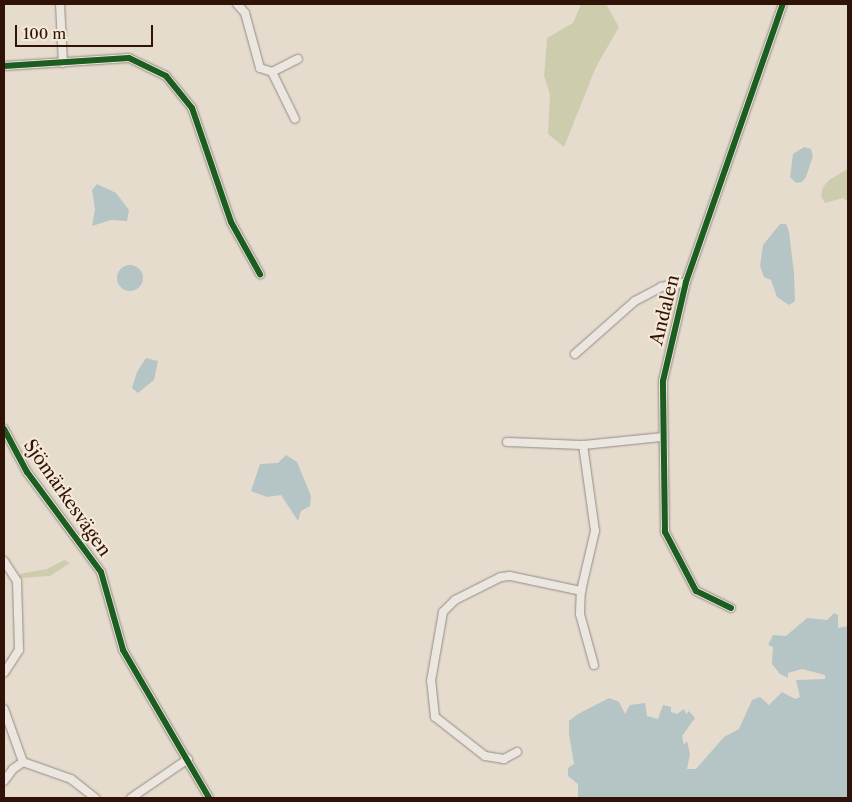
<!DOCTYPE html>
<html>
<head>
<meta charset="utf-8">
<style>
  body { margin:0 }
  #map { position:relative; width:852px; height:802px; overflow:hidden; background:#e6dcce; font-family:"Libre Caslon Text",serif }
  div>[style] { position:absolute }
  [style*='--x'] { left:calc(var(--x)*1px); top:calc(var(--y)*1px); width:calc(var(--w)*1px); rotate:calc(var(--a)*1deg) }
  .green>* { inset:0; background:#cdcdae }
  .water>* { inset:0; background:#b5c4c4 }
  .round { border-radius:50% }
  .roads { filter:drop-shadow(0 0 1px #958b82) drop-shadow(0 0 1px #958b82) }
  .minor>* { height:8px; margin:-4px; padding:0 4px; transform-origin:4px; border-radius:4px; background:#ebe6df }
  .cycleway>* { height:6px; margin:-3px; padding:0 3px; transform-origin:3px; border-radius:3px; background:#1b5e20 }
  span { translate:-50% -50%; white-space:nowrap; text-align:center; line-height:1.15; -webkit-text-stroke:4px #f5ead9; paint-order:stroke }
  .street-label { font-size:18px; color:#301306 }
  .frame { position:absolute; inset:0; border:5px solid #301306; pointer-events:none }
  .scale { position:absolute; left:15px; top:25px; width:138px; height:22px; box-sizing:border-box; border:2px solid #301306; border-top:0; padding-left:6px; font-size:15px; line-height:18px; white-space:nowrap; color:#301306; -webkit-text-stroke:4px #f5ead9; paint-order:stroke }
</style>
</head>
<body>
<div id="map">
  <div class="green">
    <div style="clip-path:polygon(581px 4px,606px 4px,619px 27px,596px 67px,564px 147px,548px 134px,550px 95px,544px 76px,547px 38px,573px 23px)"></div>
    <div style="clip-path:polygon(848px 169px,848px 202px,843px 198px,825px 203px,821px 196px,823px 187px,829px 180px)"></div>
    <div style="clip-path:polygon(64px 560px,70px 563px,50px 576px,21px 578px,19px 574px,47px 569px)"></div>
  </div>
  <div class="water">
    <div style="clip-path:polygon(804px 147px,811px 149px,813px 156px,806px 177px,802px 182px,796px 183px,790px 177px,793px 154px)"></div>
    <div style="clip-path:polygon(97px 184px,116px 193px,129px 210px,127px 221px,111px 220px,92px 226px,95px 209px,92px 190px)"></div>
    <div style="clip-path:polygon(780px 224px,786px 224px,789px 232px,794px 273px,795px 301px,789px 305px,777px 297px,771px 280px,764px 277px,760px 266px,763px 245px)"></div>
    <div class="round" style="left:117px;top:265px;width:26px;height:26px"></div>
    <div style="clip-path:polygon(146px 358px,158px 361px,154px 380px,138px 393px,132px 388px,137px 372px)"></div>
    <div style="clip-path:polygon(286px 455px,297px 462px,311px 496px,310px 506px,301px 511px,298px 521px,281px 495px,267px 497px,251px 491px,260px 464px,278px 463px)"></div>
    <div style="clip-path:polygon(834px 613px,838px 615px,838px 628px,848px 626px,848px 798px,578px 797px,578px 784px,568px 776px,568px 768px,574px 764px,569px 734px,569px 721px,578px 714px,609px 698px,619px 702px,625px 714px,630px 705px,645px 703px,647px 716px,658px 719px,663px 705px,671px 707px,671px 712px,677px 714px,684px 709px,686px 714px,689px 711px,695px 718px,682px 736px,684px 745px,687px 741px,690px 754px,687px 769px,696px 769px,724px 737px,739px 729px,752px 700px,760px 697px,769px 705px,782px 692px,795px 699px,800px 697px,796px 680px,825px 679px,825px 675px,802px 669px,788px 673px,788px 678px,780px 674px,772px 664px,773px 647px,768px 645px,773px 635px,786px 636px,807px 618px,827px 620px)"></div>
  </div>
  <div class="roads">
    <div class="minor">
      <div style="--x:60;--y:4;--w:59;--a:87.1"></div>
      <div style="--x:237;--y:4;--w:12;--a:48"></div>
      <div style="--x:245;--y:13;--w:57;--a:74.7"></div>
      <div style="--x:260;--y:68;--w:13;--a:18"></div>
      <div style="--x:272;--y:72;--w:52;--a:63.9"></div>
      <div style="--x:4;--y:66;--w:125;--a:-3.7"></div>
      <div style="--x:129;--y:58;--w:41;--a:25.9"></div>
      <div style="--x:166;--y:76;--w:41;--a:50.9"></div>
      <div style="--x:192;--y:108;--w:120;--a:71.1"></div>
      <div style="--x:231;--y:222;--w:60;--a:60.9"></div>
      <div style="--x:272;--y:72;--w:29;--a:-27"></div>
      <div style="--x:575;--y:354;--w:80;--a:-41.5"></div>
      <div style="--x:635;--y:301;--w:30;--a:-28"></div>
      <div style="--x:661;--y:287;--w:25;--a:-11"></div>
      <div style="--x:4;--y:429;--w:49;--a:61.9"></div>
      <div style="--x:27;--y:472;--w:124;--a:53.5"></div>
      <div style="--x:101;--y:572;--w:81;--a:74.2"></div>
      <div style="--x:123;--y:650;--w:171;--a:59.8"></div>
      <div style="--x:507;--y:442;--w:76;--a:2.3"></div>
      <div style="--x:4;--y:561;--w:24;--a:57"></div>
      <div style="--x:17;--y:581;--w:69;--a:88.3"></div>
      <div style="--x:19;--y:650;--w:27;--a:123"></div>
      <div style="--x:731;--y:608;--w:39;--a:-154"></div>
      <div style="--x:696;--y:591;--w:67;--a:-117.7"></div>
      <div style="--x:665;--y:532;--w:151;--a:-90.8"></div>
      <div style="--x:663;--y:381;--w:102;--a:-76.9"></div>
      <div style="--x:686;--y:282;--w:294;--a:-70.8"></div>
      <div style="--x:594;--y:665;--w:53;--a:-105.4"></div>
      <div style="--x:580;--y:614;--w:23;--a:-88"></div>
      <div style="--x:581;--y:591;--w:62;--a:-76.9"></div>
      <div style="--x:595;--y:531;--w:87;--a:-97.9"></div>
      <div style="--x:583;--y:445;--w:79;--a:-5.8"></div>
      <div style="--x:4;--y:709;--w:56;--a:70.3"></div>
      <div style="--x:517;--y:752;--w:15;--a:152"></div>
      <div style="--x:504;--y:759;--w:19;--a:-171"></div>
      <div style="--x:485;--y:756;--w:63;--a:-142"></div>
      <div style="--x:435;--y:717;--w:36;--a:-96"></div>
      <div style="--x:431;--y:681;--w:70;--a:-80.1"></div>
      <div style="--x:443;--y:612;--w:17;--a:-45"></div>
      <div style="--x:455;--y:600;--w:51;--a:-26.6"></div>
      <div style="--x:501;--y:577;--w:9;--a:-6"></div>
      <div style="--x:510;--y:576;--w:73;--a:11.9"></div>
      <div style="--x:4;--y:781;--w:15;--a:-53"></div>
      <div style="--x:13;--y:769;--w:12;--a:-35"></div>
      <div style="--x:23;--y:762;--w:51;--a:19.5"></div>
      <div style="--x:71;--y:779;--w:31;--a:38"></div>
      <div style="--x:131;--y:798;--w:69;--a:-34.4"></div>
    </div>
  </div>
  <div class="cycleway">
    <div style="--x:4;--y:66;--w:125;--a:-3.7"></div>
    <div style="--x:129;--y:58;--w:41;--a:25.9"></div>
    <div style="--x:166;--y:76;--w:41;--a:50.9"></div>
    <div style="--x:192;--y:108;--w:120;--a:71.1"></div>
    <div style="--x:231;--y:222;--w:60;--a:60.9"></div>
    <div style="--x:4;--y:429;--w:49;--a:61.9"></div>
    <div style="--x:27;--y:472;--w:124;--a:53.5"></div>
    <div style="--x:101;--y:572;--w:81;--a:74.2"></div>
    <div style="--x:123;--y:650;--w:171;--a:59.8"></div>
    <div style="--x:731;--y:608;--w:39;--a:-154"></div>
    <div style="--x:696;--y:591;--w:67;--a:-117.7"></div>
    <div style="--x:665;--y:532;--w:151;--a:-90.8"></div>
    <div style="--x:663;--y:381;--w:102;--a:-76.9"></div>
    <div style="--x:686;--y:282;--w:294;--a:-70.8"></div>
  </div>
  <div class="street-label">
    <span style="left:665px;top:310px;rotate:-76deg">Andalen</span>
    <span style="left:67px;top:498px;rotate:55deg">Sjömärkesvägen</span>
  </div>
  <div class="frame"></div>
  <div class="scale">100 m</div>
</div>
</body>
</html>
